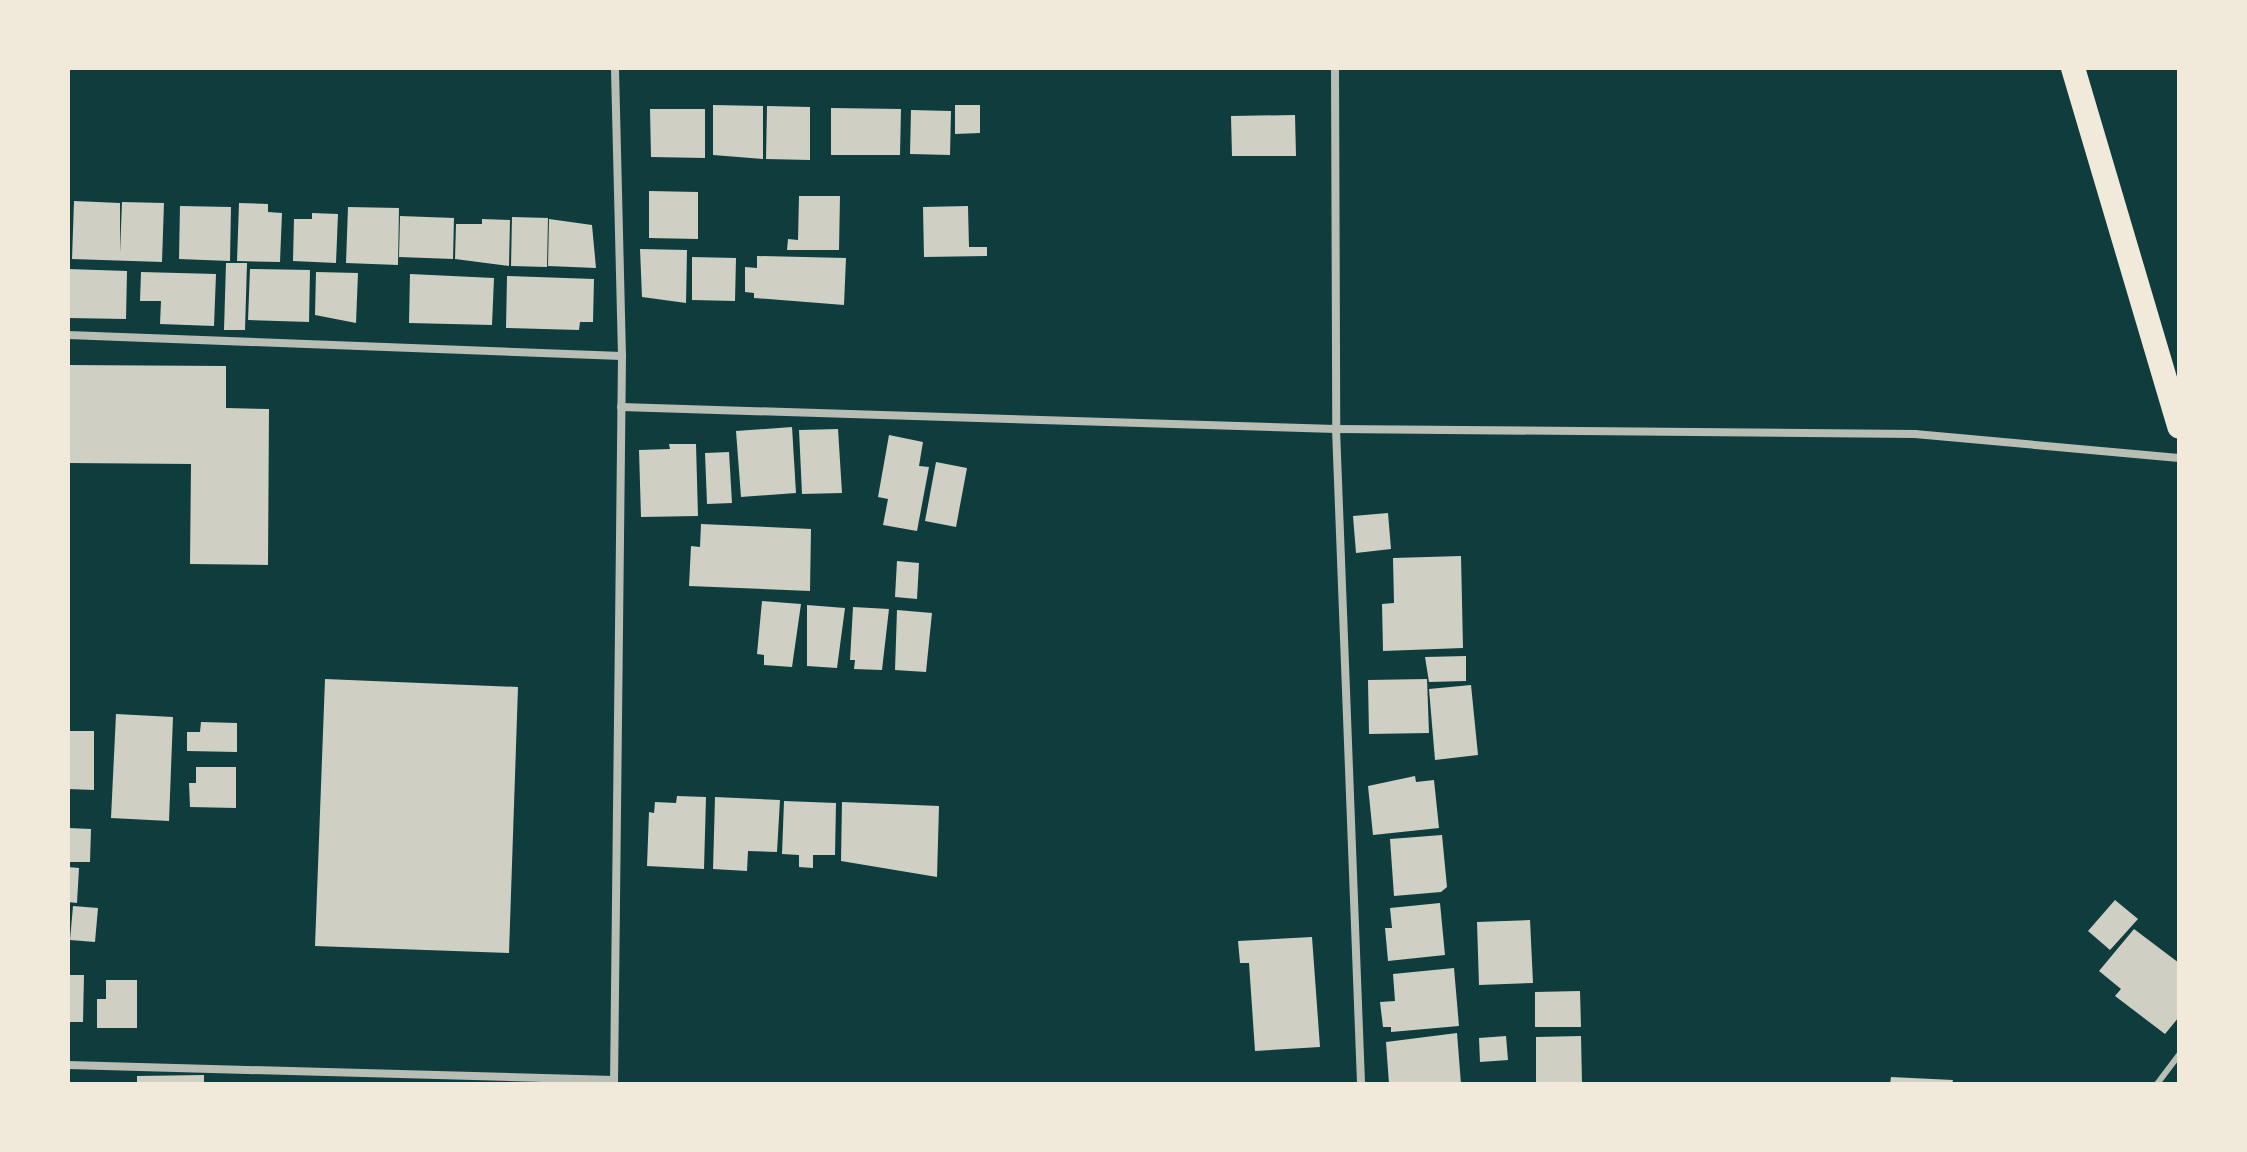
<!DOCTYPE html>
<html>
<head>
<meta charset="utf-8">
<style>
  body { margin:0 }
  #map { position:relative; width:2247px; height:1152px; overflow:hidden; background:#0f3d3e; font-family:"Exo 2",sans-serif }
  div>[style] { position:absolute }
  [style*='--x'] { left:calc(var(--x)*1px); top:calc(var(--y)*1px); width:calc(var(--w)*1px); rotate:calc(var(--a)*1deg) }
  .building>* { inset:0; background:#cfcfc3 }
  .service>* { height:6px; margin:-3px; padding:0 3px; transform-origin:3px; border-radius:3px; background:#b8beb3 }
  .minor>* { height:8px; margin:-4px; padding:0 4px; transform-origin:4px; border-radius:4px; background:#b8beb3 }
  .motorway>* { height:24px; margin:-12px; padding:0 12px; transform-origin:12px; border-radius:12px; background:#f1e9da }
  span { translate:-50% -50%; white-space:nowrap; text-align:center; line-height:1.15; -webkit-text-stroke:7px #f1e9da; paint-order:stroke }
  .frame { position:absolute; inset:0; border:70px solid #f1e9da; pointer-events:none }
</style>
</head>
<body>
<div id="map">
  <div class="building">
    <div style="clip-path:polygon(713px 105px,763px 106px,763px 159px,713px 155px)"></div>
    <div style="clip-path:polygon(955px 105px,980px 105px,980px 133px,955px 134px)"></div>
    <div style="clip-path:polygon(767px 106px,810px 107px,810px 160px,766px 159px)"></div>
    <div style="clip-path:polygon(831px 108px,901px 109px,900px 155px,831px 155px)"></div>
    <div style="clip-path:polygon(650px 109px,705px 109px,705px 158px,651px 157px)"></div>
    <div style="clip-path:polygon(911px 110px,951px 111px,950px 155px,910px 154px)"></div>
    <div style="clip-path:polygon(1295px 115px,1296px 156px,1232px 156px,1231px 116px)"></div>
    <div style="clip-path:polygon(649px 191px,698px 192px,698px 239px,649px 238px)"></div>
    <div style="clip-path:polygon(799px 196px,840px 196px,839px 250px,787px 250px,788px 239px,798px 240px)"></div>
    <div style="clip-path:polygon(74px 201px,120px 203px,120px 253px,122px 202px,164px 203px,162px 262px,72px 259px)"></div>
    <div style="clip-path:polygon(239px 203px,268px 204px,268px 212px,282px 213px,280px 262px,237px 261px)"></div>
    <div style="clip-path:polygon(180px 206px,231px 207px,230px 261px,179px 259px)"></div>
    <div style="clip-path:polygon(968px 206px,969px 247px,987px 247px,987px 256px,924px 257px,923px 207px)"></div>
    <div style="clip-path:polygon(348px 207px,399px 208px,398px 265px,346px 263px)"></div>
    <div style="clip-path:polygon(312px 213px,338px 214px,336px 263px,293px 261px,294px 219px,312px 219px)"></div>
    <div style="clip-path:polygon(400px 216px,454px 218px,453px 259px,399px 257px)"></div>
    <div style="clip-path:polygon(512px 217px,548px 218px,547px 267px,511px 266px)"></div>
    <div style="clip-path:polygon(482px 219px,510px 220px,509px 266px,455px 259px,456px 224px,482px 224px)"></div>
    <div style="clip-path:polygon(549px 219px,592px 225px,596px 268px,548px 266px)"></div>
    <div style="clip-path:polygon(640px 249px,687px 250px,686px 303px,642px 297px)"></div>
    <div style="clip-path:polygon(757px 256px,846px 258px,844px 305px,754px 298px,754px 293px,745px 292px,745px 267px,757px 268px)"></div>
    <div style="clip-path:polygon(692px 257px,736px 258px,735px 301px,692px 300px)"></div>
    <div style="clip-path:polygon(226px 263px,247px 263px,245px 330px,224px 330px)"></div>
    <div style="clip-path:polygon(68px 269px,127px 271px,126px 319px,68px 318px)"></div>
    <div style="clip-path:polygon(250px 269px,310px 270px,309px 322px,248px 320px)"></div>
    <div style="clip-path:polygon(141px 272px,216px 274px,214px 326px,160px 324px,161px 301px,140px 301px)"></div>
    <div style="clip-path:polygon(316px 272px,358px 273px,356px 323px,315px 315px)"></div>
    <div style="clip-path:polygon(410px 274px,494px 278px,492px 325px,409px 323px)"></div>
    <div style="clip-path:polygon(507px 276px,594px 279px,593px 322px,580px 322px,579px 330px,506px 328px)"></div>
    <div style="clip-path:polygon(68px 365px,226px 366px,226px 408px,269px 409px,268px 565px,190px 564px,191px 464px,68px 463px)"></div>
    <div style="clip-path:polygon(792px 427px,796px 493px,741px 497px,736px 431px)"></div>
    <div style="clip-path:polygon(838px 429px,842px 493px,802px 494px,799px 430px)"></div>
    <div style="clip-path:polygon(889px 435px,923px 442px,919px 466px,929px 467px,917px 531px,883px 525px,888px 499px,878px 497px)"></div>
    <div style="clip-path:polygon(669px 444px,696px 444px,698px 516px,641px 517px,639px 450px,670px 449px)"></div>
    <div style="clip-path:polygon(729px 452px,732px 503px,707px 504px,705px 453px)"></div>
    <div style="clip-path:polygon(936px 462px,967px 468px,956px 527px,925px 521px)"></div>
    <div style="clip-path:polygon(1388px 513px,1391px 549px,1356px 553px,1353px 516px)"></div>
    <div style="clip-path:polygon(701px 524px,811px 529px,810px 591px,689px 586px,691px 546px,700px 547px)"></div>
    <div style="clip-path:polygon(1461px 556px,1463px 648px,1383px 651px,1382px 604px,1394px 603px,1393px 558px)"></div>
    <div style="clip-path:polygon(897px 561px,919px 563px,917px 599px,895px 597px)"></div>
    <div style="clip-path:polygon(762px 601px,801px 604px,792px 667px,764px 665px,764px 655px,757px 654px)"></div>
    <div style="clip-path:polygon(807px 605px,845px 608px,837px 668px,807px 666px)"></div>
    <div style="clip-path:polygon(853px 607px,889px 609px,882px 670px,854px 669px,855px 660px,850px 660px)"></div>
    <div style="clip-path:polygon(897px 610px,932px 613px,926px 672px,895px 670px)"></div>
    <div style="clip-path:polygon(1466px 656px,1466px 681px,1429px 682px,1425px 657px)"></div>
    <div style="clip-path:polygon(325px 679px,518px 687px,509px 953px,315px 946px)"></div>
    <div style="clip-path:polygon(1427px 679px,1429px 733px,1369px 734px,1368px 680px)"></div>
    <div style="clip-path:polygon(1471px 685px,1478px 755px,1435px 760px,1429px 689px)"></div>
    <div style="clip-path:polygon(116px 714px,173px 717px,169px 821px,111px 818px)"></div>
    <div style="clip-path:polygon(201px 722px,237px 723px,237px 752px,187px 751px,187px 732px,200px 732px)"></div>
    <div style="clip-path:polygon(68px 731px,94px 731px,94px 790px,68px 789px)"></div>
    <div style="clip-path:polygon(196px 767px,236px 767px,236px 808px,190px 807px,189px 783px,196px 783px)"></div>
    <div style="clip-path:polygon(1415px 776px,1416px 782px,1434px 780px,1439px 828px,1373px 835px,1368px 786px)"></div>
    <div style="clip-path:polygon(677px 796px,706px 797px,704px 869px,647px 866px,649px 812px,654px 813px,655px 802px,676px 803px)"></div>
    <div style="clip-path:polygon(715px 797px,780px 800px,777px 852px,748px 851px,747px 871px,713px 869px)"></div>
    <div style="clip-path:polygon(784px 801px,836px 803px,835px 855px,813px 855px,813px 868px,799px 867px,799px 855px,782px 854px)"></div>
    <div style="clip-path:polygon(842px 802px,939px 806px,937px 877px,841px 861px)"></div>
    <div style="clip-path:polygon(68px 828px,91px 829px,90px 862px,68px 862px)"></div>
    <div style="clip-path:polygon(1442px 835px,1447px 887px,1441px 892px,1394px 896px,1390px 839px)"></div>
    <div style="clip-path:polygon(68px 867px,79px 868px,77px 903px,68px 902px)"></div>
    <div style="clip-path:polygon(2115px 900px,2138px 919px,2110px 950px,2088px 931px)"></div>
    <div style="clip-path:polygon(1440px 903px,1445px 955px,1388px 961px,1385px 928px,1392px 928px,1390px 908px)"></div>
    <div style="clip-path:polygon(73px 906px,98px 908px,95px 942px,70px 940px)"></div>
    <div style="clip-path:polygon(1530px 920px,1533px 983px,1479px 985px,1477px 922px)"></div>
    <div style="clip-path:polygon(2134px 929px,2179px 963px,2179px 1017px,2165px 1034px,2115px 996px,2121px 989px,2099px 971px)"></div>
    <div style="clip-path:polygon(1312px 937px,1320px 1047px,1255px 1051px,1249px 963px,1240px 963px,1238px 941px)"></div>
    <div style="clip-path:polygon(1454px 968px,1459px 1026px,1391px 1032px,1391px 1027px,1383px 1027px,1380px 1002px,1395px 1001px,1393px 974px)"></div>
    <div style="clip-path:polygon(68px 975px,84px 975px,83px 1022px,68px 1022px)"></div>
    <div style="clip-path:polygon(106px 980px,137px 980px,137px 1028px,97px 1028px,97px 999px,106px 999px)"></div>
    <div style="clip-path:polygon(1580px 991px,1581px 1027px,1535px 1027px,1535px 992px)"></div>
    <div style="clip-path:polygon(1457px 1033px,1461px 1084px,1389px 1084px,1386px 1042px)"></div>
    <div style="clip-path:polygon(1506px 1036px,1508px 1060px,1480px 1062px,1479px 1038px)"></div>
    <div style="clip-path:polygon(1581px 1036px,1582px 1084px,1536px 1084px,1536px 1037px)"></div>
    <div style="clip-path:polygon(204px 1075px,204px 1084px,137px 1084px,137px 1076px)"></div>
    <div style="clip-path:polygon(1891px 1077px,1953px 1080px,1952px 1084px,1890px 1084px)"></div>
  </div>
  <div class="service">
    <div style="--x:2157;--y:1084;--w:36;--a:-53"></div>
  </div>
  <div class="minor">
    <div style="--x:1335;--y:68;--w:361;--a:89.8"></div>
    <div style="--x:1336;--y:429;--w:655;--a:87.81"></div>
    <div style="--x:68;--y:335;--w:554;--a:2.17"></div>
    <div style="--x:621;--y:407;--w:715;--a:1.76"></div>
    <div style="--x:1336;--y:429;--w:579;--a:0.49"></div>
    <div style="--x:1915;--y:434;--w:265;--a:5.2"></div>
    <div style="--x:68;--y:1065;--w:546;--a:1.57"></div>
    <div style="--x:614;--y:1084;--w:728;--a:-89.37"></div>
    <div style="--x:622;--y:356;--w:288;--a:-91.4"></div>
  </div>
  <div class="motorway">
    <div style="--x:2073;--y:68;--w:374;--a:73.5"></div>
  </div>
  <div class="frame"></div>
</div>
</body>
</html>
